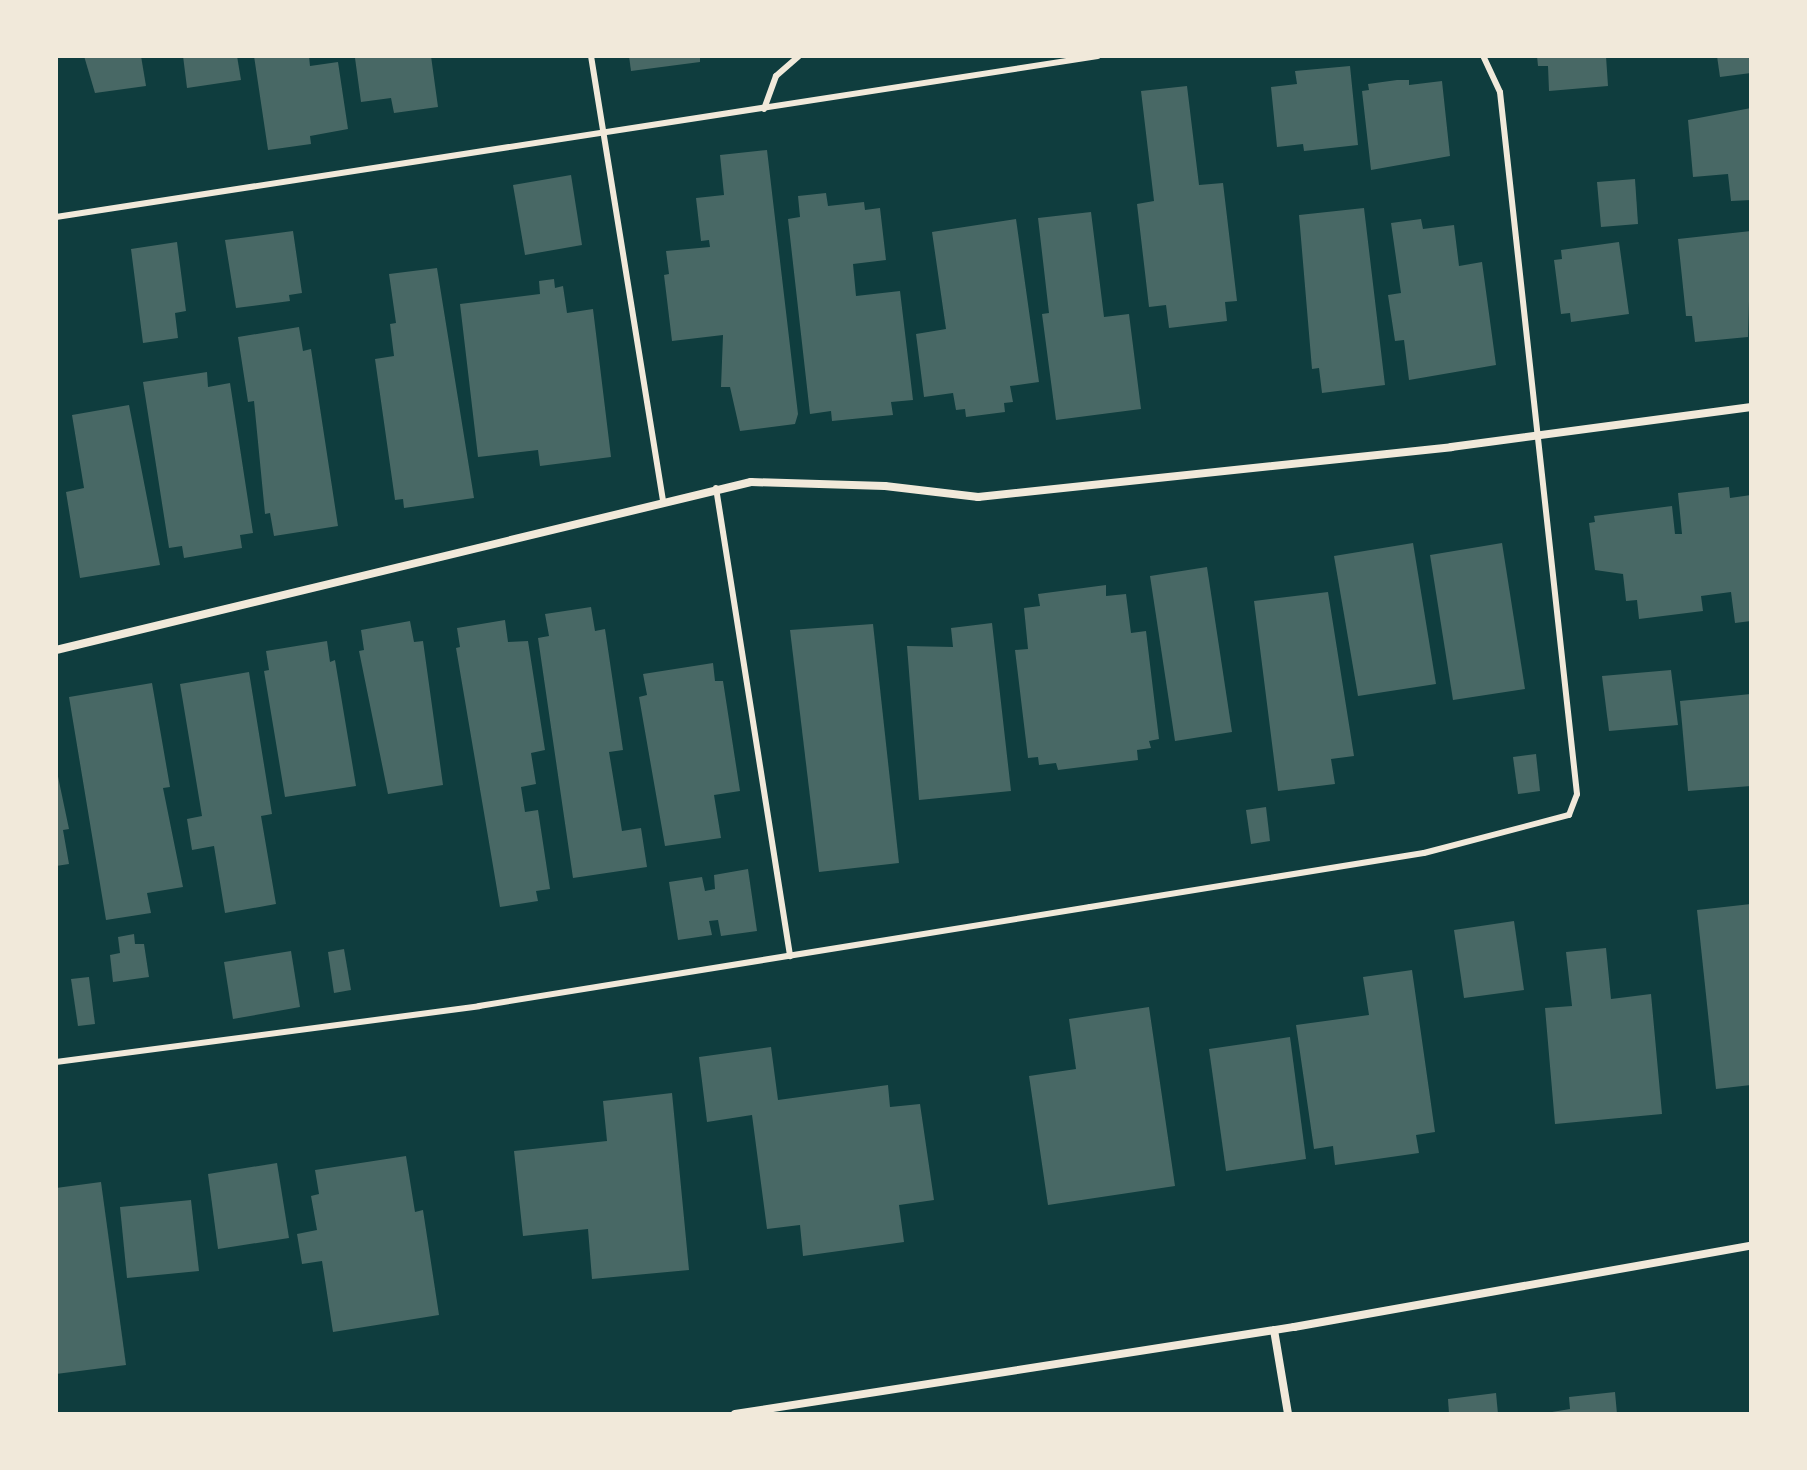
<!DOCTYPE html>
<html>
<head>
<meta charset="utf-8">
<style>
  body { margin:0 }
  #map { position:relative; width:1807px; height:1470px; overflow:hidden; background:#0f3d3e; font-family:Karla,sans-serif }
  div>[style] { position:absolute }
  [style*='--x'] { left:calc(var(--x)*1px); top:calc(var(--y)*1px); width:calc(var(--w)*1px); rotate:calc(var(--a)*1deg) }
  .building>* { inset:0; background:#486865 }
  .service>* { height:6px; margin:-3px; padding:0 3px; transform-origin:3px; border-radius:3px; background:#f1e9da }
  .minor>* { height:8px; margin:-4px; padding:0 4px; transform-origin:4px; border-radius:4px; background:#f1e9da }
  span { translate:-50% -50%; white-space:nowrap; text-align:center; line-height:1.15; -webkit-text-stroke:6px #f1e9da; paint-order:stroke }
  .frame { position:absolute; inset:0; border:58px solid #f1e9da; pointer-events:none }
</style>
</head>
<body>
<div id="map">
  <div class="building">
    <div style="clip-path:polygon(84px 56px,141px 56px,146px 86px,95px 93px)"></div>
    <div style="clip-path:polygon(183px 56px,237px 56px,241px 80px,187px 88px)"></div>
    <div style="clip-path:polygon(254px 56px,309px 56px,310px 66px,338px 62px,348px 129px,310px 136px,311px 144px,268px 150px)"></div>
    <div style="clip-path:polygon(431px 56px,438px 107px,394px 113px,391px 98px,361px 102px,355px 58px)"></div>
    <div style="clip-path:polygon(629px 56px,700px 56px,700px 62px,631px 71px)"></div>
    <div style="clip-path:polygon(1537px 56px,1606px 56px,1608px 86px,1549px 91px,1548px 66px,1538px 66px)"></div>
    <div style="clip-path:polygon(1717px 56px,1751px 56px,1751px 73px,1720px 77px)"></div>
    <div style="clip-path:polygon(1350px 66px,1358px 145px,1304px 151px,1303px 144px,1277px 147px,1271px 87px,1297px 84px,1295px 71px)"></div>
    <div style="clip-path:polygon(1397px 80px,1409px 80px,1409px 85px,1442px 81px,1450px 156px,1371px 170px,1362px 91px,1369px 90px,1368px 84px)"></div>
    <div style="clip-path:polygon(1187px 86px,1199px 185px,1223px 183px,1237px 301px,1225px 302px,1227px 321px,1169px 328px,1166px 305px,1149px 307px,1137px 204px,1154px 201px,1141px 91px)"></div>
    <div style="clip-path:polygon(1751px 108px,1751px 200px,1731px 201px,1728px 174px,1693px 177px,1688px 120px)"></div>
    <div style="clip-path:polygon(767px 150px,798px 414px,795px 424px,740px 431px,730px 387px,721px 387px,723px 335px,672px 341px,664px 275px,669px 274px,666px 251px,710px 247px,709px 240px,701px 241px,696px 198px,724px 195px,720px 155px)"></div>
    <div style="clip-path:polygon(571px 175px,582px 245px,525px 255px,513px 185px)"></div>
    <div style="clip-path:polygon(1635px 179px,1638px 224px,1601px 227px,1597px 182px)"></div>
    <div style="clip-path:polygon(826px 193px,828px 206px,864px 202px,865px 210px,880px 208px,886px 260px,853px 264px,856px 296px,900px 291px,913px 400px,891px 402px,893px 415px,832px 421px,831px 411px,810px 414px,788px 219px,800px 217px,798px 196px)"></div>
    <div style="clip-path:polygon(1364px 208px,1385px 385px,1322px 393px,1319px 368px,1312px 369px,1299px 215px)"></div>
    <div style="clip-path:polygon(1091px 212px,1104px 317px,1129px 314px,1141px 409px,1056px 420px,1042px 314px,1049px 313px,1038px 218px)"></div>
    <div style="clip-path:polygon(1016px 219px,1039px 382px,1010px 386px,1013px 402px,1004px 403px,1005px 412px,966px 417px,965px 409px,956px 410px,953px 393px,924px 397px,916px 334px,946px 329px,932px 232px)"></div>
    <div style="clip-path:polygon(1421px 219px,1423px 229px,1454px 225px,1459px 266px,1482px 262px,1496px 365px,1409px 380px,1404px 340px,1395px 341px,1388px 295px,1401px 293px,1391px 223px)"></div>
    <div style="clip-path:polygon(293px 231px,302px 293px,289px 295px,290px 301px,236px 308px,225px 240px)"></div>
    <div style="clip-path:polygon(1751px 231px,1748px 337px,1695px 342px,1692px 316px,1686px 316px,1678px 239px)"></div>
    <div style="clip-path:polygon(177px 242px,186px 311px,175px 313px,178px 338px,143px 343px,131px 249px)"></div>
    <div style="clip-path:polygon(1619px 242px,1629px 314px,1571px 322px,1570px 313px,1561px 314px,1554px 260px,1562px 259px,1561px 250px)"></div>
    <div style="clip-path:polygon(437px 268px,474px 498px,404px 508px,403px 499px,395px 500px,375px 359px,394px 356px,390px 324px,396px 323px,389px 274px)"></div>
    <div style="clip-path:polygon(554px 279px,555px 288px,563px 286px,567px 313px,593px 309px,611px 457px,540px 466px,538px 450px,478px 457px,460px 304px,540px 294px,539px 281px)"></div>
    <div style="clip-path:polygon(299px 327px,303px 351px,311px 349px,338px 526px,274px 536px,270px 513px,265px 514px,254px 401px,248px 402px,238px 337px)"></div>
    <div style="clip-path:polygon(207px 372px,208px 387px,230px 383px,253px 533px,240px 535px,242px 548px,184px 558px,182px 546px,169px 548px,143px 382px)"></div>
    <div style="clip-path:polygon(129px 405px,160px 565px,80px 578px,66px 492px,84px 488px,72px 415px)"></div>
    <div style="clip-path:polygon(1729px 487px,1730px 498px,1751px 495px,1751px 621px,1735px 623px,1731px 592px,1701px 596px,1703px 611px,1639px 619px,1637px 600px,1626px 601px,1623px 574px,1595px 570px,1589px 523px,1595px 522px,1594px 516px,1672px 506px,1675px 534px,1682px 534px,1678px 493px)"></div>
    <div style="clip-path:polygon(1413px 543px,1436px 684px,1358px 696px,1334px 556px)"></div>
    <div style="clip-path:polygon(1502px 543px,1525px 689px,1453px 700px,1430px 555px)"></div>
    <div style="clip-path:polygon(1207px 567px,1232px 732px,1175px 741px,1150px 576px)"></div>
    <div style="clip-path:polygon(1106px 585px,1106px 596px,1126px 594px,1131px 633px,1146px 631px,1159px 739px,1149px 741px,1151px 748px,1137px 750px,1138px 760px,1058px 770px,1056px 763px,1039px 765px,1038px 757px,1028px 758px,1015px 650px,1028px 649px,1024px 608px,1040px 606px,1038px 594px)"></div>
    <div style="clip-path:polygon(1328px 592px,1354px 756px,1331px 759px,1335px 784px,1278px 791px,1254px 601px)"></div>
    <div style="clip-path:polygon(591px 607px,595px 631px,605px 629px,623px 750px,609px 752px,622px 831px,641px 828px,647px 867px,573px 878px,538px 638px,549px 636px,545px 614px)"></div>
    <div style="clip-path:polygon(505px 620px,508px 642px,528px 641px,545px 750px,531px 753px,536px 784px,521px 787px,525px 812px,538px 810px,550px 889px,536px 891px,538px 901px,500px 907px,456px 648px,460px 647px,457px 628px)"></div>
    <div style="clip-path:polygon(410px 621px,414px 642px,423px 641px,443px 785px,388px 794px,359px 651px,364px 650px,361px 630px)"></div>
    <div style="clip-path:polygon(992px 623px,1011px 791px,919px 800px,907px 646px,953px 647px,951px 628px)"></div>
    <div style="clip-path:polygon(873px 624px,899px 863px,819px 872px,790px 630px)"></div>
    <div style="clip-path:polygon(327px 641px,330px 662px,335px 660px,356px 786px,285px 797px,264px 671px,269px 670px,266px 651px)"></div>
    <div style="clip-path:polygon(713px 663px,715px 681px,723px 681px,740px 791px,714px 795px,721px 838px,665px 846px,639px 697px,647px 695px,643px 674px)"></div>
    <div style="clip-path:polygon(1671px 670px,1678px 725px,1609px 731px,1602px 676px)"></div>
    <div style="clip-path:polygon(249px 672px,272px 814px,261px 816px,276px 904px,225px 913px,214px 846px,192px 850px,187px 819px,202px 816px,180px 684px)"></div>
    <div style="clip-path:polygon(152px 683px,170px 787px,163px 788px,183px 887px,147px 893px,151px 913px,106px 920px,69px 697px)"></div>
    <div style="clip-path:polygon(1751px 694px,1751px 786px,1688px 791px,1680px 701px)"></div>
    <div style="clip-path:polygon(1536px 754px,1540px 791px,1518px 794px,1513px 757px)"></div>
    <div style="clip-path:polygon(56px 767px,69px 829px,63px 830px,69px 864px,56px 866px)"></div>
    <div style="clip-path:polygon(1266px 807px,1270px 841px,1251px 844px,1246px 810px)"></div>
    <div style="clip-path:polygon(748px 869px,757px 931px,721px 936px,718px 920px,709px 921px,712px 935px,678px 940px,669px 882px,702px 877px,705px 891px,715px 889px,714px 875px)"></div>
    <div style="clip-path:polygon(1751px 904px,1751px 1085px,1716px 1089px,1697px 910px)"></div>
    <div style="clip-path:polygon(1514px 921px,1524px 990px,1464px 998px,1454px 930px)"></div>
    <div style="clip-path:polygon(134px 934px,135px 944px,144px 944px,149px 977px,113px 982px,110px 955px,120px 953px,118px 937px)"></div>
    <div style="clip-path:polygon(1606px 948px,1611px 999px,1651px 994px,1662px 1114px,1555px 1124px,1545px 1008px,1572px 1006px,1566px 952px)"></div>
    <div style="clip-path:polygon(344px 949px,351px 990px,334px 993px,328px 952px)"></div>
    <div style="clip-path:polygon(291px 951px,300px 1007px,233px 1019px,224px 962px)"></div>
    <div style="clip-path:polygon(1412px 970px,1435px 1132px,1416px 1135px,1419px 1153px,1335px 1165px,1333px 1146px,1314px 1149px,1296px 1025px,1369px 1015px,1363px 977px)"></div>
    <div style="clip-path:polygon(89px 977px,95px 1024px,78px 1026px,71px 979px)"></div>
    <div style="clip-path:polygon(1149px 1007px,1175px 1186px,1048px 1205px,1029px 1076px,1076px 1069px,1069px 1019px)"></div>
    <div style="clip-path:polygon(1290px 1037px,1306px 1159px,1226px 1171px,1209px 1049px)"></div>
    <div style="clip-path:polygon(771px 1047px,778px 1100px,888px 1085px,890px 1107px,920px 1104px,934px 1200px,899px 1205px,904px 1242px,803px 1256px,800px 1225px,767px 1229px,752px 1115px,707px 1122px,699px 1057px)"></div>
    <div style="clip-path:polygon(672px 1093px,689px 1270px,592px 1279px,588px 1229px,523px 1236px,514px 1151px,607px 1141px,603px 1101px)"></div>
    <div style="clip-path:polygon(406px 1156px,415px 1212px,423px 1210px,439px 1315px,333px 1332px,322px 1261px,302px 1264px,297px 1234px,317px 1230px,311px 1196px,319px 1194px,315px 1170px)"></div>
    <div style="clip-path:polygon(277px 1163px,289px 1238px,218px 1249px,208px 1174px)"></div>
    <div style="clip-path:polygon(101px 1182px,126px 1365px,56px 1374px,56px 1188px)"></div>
    <div style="clip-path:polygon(191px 1200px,199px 1271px,127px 1278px,120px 1207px)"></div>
    <div style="clip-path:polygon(1615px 1392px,1617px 1414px,1540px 1414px,1570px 1409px,1569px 1397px)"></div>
    <div style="clip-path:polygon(1496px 1393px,1498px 1414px,1449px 1414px,1448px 1399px)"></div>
  </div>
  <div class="service">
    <div style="--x:591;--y:56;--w:450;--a:80.8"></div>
    <div style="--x:764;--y:109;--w:35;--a:-70"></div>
    <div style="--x:776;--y:76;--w:30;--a:-41"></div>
    <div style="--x:56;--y:217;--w:1054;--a:-8.78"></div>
    <div style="--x:716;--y:488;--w:474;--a:81"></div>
    <div style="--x:56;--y:1062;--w:427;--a:-7.5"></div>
    <div style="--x:479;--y:1006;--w:619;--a:-9.2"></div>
    <div style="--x:1090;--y:907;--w:338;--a:-9.2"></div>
    <div style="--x:1424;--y:853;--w:150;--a:-14.7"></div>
    <div style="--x:1569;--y:815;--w:22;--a:-69"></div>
    <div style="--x:1577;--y:794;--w:706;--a:-96.26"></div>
    <div style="--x:1500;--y:92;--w:40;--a:-115"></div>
  </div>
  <div class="minor">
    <div style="--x:56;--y:650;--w:715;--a:-13.59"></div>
    <div style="--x:751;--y:482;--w:134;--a:1.7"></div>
    <div style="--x:885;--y:486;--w:94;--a:6.7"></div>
    <div style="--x:978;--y:497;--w:476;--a:-6"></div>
    <div style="--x:1451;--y:447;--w:303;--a:-7.6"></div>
    <div style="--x:1274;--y:1330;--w:85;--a:80.5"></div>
    <div style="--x:735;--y:1414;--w:566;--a:-8.85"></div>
    <div style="--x:1294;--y:1327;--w:464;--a:-10.1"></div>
  </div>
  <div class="frame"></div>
</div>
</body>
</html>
